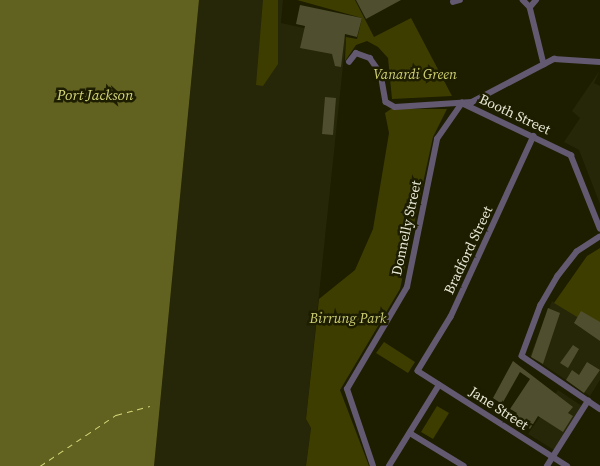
<!DOCTYPE html>
<html>
<head>
<meta charset="utf-8">
<style>
  body { margin:0 }
  #map { position:relative; width:600px; height:466px; overflow:hidden; background:#1d1d00; font-family:"Source Serif 4",serif }
  div>[style] { position:absolute }
  [style*='--x'] { left:calc(var(--x)*1px); top:calc(var(--y)*1px); width:calc(var(--w)*1px); rotate:calc(var(--a)*1deg) }
  .built>* { inset:0; background:#262608 }
  .green>* { inset:0; background:#3e3d00 }
  .water>* { inset:0; background:#626220 }
  .ferry>* { height:1px; margin-top:-0.5px; transform-origin:0; background:repeating-linear-gradient(90deg,#d4d678 0 6px,transparent 0 11px) }
  .building>* { inset:0; background:#4f4f2f }
  .minor>* { height:5.5px; margin:-2.75px; padding:0 2.75px; transform-origin:2.75px; border-radius:2.75px; background:#635970 }
  span { translate:-50% -50%; white-space:nowrap; text-align:center; line-height:1.15; -webkit-text-stroke:5px #1d1d00; paint-order:stroke }
  .park-label { font-size:14px; color:#cecf72; font-style:italic }
  .street-label { font-size:14px; color:#e5e6d3 }
  .water-label { font-size:15px; color:#d4d678; font-style:italic }
</style>
</head>
<body>
<div id="map">
  <div class="built">
    <div style="clip-path:polygon(199px 0,283px 0,281px 23px,346px 37px,306px 419px,311px 428px,306px 466px,154px 466px)"></div>
    <div style="clip-path:polygon(600px 70px,594px 83px,600px 86px,600px 204px,579px 150px,564px 142px,580px 118px,572px 111px)"></div>
    <div style="clip-path:polygon(552px 301px,600px 331px,600px 380px,590px 396px,530px 356px)"></div>
    <div style="clip-path:polygon(558px 390px,582px 406px,554px 450px,528px 434px)"></div>
  </div>
  <div class="green">
    <div style="clip-path:polygon(263px 0,278px 0,278px 64px,263px 86px,256px 85px)"></div>
    <div style="clip-path:polygon(297px 0,355px 0,374px 37px,411px 18px,452px 96px,392px 99px,388px 58px,378px 47px,367px 41px,356px 45px,345px 61px,346px 37px,357px 39px,362px 18px)"></div>
    <div style="clip-path:polygon(391px 109px,447px 109px,433px 137px,400px 289px,340px 390px,369px 466px,306px 466px,311px 428px,306px 419px,319px 299px,355px 270px,373px 229px,389px 133px,385px 113px)"></div>
    <div style="clip-path:polygon(600px 248px,600px 331px,554px 303px,587px 256px)"></div>
    <div style="clip-path:polygon(384px 342px,415px 362px,408px 373px,376px 353px)"></div>
    <div style="clip-path:polygon(437px 406px,449px 413px,433px 439px,421px 432px)"></div>
  </div>
  <div class="water">
    <div style="clip-path:polygon(0 0,199px 0,154px 466px,0 466px)"></div>
  </div>
  <div class="ferry">
    <div style="--x:40;--y:466;--w:92;--a:-33.9"></div>
    <div style="--x:116;--y:415;--w:35;--a:-15"></div>
  </div>
  <div class="building">
    <div style="clip-path:polygon(356px 0,401px 0,366px 19px)"></div>
    <div style="clip-path:polygon(300px 5px,362px 18px,357px 37px,345px 34px,341px 67px,335px 66px,332px 54px,300px 48px,305px 26px,296px 24px)"></div>
    <div style="clip-path:polygon(325px 97px,336px 98px,333px 135px,322px 134px)"></div>
    <div style="clip-path:polygon(548px 308px,560px 313px,543px 364px,531px 357px)"></div>
    <div style="clip-path:polygon(581px 311px,600px 322px,600px 341px,574px 323px)"></div>
    <div style="clip-path:polygon(573px 345px,579px 349px,568px 368px,560px 363px)"></div>
    <div style="clip-path:polygon(513px 361px,573px 407px,568px 413px,573px 416px,563px 432px,538px 416px,530px 429px,514px 418px,517px 413px,510px 409px,530px 379px,520px 372px,502px 404px,493px 398px)"></div>
    <div style="clip-path:polygon(587px 362px,600px 370px,584px 393px,566px 380px,572px 370px,579px 375px)"></div>
  </div>
  <div class="minor">
    <div style="--x:523;--y:0;--w:10;--a:45"></div>
    <div style="--x:530;--y:7;--w:9;--a:-49"></div>
    <div style="--x:453;--y:2;--w:7;--a:-16"></div>
    <div style="--x:530;--y:7;--w:59;--a:76.2"></div>
    <div style="--x:349;--y:62;--w:11;--a:-52"></div>
    <div style="--x:356;--y:53;--w:15;--a:20"></div>
    <div style="--x:370;--y:58;--w:19;--a:55"></div>
    <div style="--x:381;--y:74;--w:28;--a:80"></div>
    <div style="--x:386;--y:102;--w:10;--a:29"></div>
    <div style="--x:395;--y:107;--w:77;--a:-3.7"></div>
    <div style="--x:472;--y:102;--w:93;--a:-27.7"></div>
    <div style="--x:554;--y:59;--w:46;--a:3.7"></div>
    <div style="--x:464;--y:104;--w:119;--a:25.5"></div>
    <div style="--x:571;--y:155;--w:79;--a:68.3"></div>
    <div style="--x:534;--y:136;--w:199;--a:114.6"></div>
    <div style="--x:451;--y:317;--w:63;--a:121.4"></div>
    <div style="--x:418;--y:371;--w:177;--a:32.5"></div>
    <div style="--x:600;--y:237;--w:27;--a:147"></div>
    <div style="--x:577;--y:252;--w:31;--a:128"></div>
    <div style="--x:558;--y:276;--w:34;--a:120"></div>
    <div style="--x:541;--y:305;--w:54;--a:110.4"></div>
    <div style="--x:522;--y:356;--w:94;--a:34.2"></div>
    <div style="--x:410;--y:433;--w:63;--a:31.4"></div>
    <div style="--x:373;--y:466;--w:81;--a:-108.7"></div>
    <div style="--x:347;--y:389;--w:118;--a:-59.5"></div>
    <div style="--x:407;--y:287;--w:151;--a:-78.5"></div>
    <div style="--x:437;--y:139;--w:44;--a:-55.2"></div>
    <div style="--x:389;--y:466;--w:95;--a:-58.3"></div>
    <div style="--x:547;--y:466;--w:77;--a:-57.8"></div>
  </div>
  <div class="park-label">
    <span style="left:415px;top:74px">Vanardi Green</span>
    <span style="left:348px;top:318px">Birrung Park</span>
  </div>
  <div class="street-label">
    <span style="left:515px;top:114px;rotate:25deg">Booth Street</span>
    <span style="left:406px;top:228px;rotate:-78deg">Donnelly Street</span>
    <span style="left:468px;top:250px;rotate:-65deg">Bradford Street</span>
    <span style="left:499px;top:408px;rotate:33deg">Jane Street</span>
  </div>
  <div class="water-label">
    <span style="left:95px;top:95px">Port Jackson</span>
  </div>
</div>
</body>
</html>
